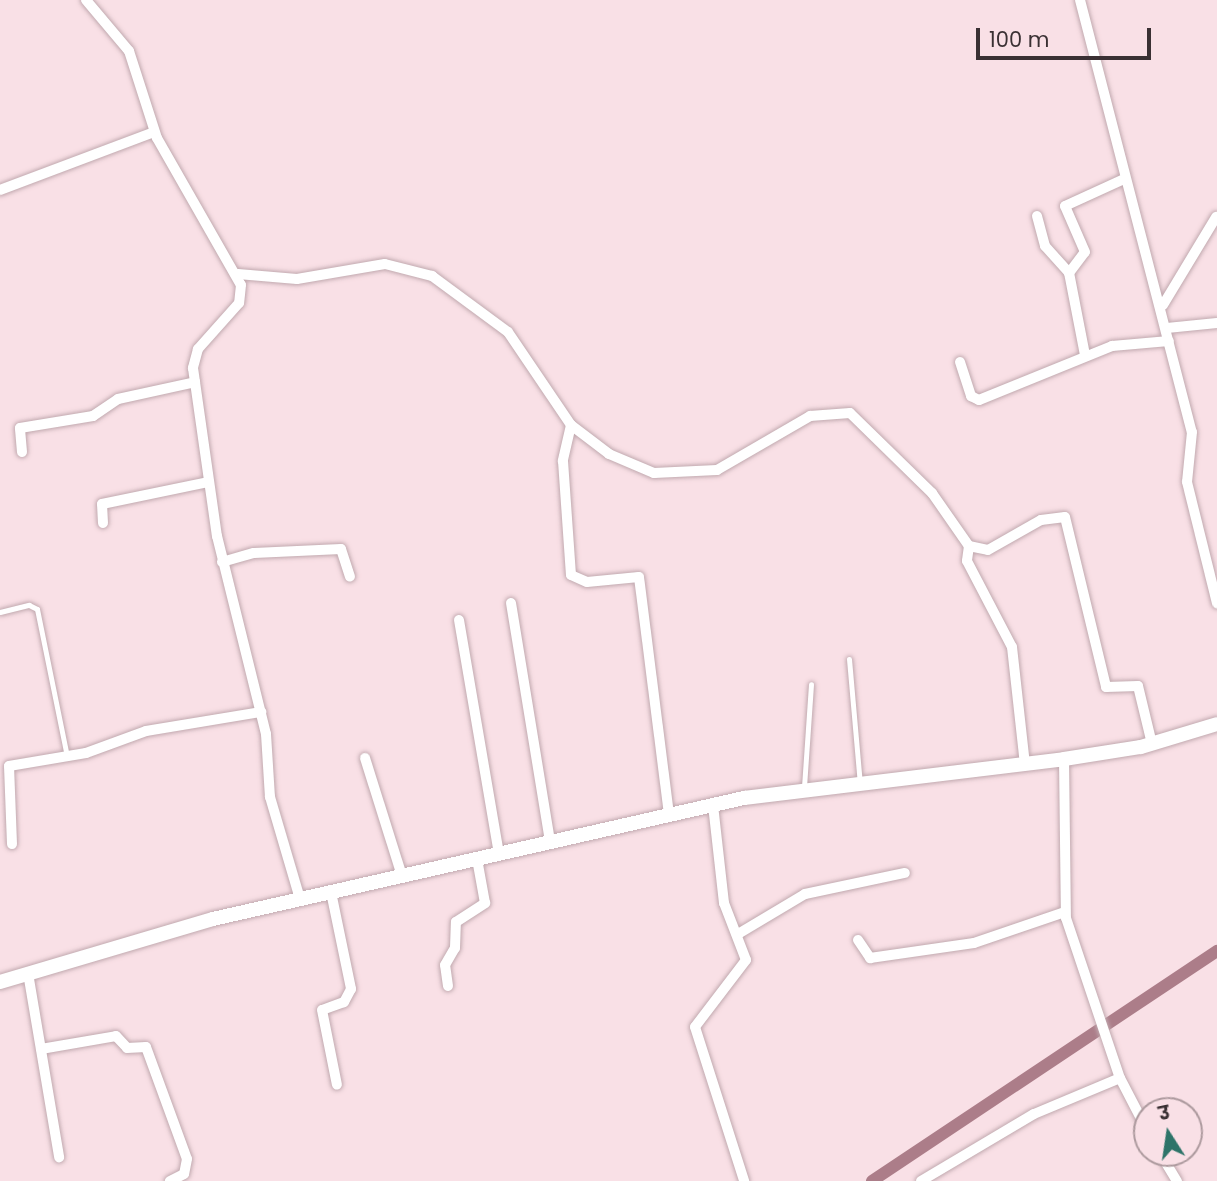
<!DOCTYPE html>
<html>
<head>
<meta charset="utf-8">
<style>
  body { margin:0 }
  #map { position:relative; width:1217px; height:1181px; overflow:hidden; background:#f9e0e6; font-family:Poppins,"Noto Sans Devanagari",sans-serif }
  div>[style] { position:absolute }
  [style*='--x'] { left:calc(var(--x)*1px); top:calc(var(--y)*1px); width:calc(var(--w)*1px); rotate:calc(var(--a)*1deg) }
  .canal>* { height:12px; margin:-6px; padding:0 6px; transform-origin:6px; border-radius:6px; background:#ac7d89 }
  .roads { filter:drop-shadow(0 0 2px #c1a9af) drop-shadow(0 0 2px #c1a9af) }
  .service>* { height:5px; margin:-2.5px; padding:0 2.5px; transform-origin:2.5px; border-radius:2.5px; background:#fff }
  .minor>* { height:10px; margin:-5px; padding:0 5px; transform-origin:5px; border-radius:5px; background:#fff }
  .secondary>* { height:14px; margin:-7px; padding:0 7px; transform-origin:7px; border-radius:7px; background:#fff }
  span { translate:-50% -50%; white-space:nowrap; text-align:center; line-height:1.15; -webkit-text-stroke:5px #f9e0e6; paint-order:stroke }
  .north { position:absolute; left:1133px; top:1097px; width:70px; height:70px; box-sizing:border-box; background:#f9e0e6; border:2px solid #ad9a9e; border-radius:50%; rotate:348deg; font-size:19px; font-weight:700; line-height:28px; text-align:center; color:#3a3033 }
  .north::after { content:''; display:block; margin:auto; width:24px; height:32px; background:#2e7469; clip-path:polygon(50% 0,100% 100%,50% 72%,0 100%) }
  .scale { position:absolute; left:976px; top:28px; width:175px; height:32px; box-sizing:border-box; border:4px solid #3a3033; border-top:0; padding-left:9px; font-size:21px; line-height:24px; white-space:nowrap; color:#3a3033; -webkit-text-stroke:5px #f9e0e6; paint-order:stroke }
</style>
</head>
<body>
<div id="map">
  <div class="canal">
    <div style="--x:872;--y:1181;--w:415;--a:-33.7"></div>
  </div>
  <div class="roads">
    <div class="service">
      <div style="--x:0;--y:612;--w:30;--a:-14"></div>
      <div style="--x:29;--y:605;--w:9;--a:27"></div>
      <div style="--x:37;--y:609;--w:150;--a:78.5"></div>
      <div style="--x:849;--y:659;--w:125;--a:85"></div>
      <div style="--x:804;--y:787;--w:103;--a:-86.1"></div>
    </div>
    <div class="minor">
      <div style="--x:86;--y:0;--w:67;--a:49.9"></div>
      <div style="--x:129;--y:51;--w:91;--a:72.2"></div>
      <div style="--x:157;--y:138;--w:169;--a:60.3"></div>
      <div style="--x:241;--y:285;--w:18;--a:96"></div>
      <div style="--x:239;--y:303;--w:62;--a:131.7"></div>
      <div style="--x:198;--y:349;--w:20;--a:105"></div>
      <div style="--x:193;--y:368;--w:170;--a:81.9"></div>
      <div style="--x:217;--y:536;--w:204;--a:76.1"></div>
      <div style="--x:266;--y:734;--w:63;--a:86.4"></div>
      <div style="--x:270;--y:797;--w:106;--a:73.6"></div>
      <div style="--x:1080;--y:0;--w:446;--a:75.5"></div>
      <div style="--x:1192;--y:432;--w:50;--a:95.7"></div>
      <div style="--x:1187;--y:482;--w:125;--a:76.1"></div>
      <div style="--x:0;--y:190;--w:165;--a:-20.6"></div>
      <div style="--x:1037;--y:216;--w:31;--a:75"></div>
      <div style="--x:1045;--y:246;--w:36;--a:48"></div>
      <div style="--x:238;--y:274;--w:59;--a:4.8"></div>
      <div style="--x:297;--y:279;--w:89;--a:-9.7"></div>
      <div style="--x:385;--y:264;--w:49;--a:14.3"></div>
      <div style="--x:432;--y:276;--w:94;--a:36.4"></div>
      <div style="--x:508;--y:332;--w:112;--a:55.9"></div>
      <div style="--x:571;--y:425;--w:48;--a:37.3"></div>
      <div style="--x:609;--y:454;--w:49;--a:22.9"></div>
      <div style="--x:654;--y:473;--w:63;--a:-2.7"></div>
      <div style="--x:717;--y:470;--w:108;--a:-30.1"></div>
      <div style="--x:810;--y:416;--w:40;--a:-4.3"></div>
      <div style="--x:850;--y:413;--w:115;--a:44.3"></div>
      <div style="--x:932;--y:493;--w:65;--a:55.1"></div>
      <div style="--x:969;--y:546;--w:15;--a:98"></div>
      <div style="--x:967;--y:561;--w:97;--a:62.4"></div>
      <div style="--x:1012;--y:647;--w:118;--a:83.7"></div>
      <div style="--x:1163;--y:305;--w:103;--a:-58.9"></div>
      <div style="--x:1167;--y:328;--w:50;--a:-5.7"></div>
      <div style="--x:1085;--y:355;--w:84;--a:-101"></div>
      <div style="--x:1069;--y:273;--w:26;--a:-53"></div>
      <div style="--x:1085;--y:252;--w:50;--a:-113.5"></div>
      <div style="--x:1065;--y:206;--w:65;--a:-24.6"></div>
      <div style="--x:960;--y:362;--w:36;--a:72"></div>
      <div style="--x:971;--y:396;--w:9;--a:27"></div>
      <div style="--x:979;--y:400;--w:144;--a:-22.1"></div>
      <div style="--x:1112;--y:346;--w:57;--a:-5"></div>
      <div style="--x:571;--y:425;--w:37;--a:103"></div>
      <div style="--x:563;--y:461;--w:114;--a:86"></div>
      <div style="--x:571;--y:575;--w:17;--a:24"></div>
      <div style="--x:587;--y:582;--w:52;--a:-5.5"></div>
      <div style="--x:639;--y:577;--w:240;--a:82.8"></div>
      <div style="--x:22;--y:452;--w:24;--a:-95"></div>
      <div style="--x:20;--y:428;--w:74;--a:-9.3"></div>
      <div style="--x:93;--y:416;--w:30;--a:-34"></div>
      <div style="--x:118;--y:399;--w:79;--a:-12.4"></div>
      <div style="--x:103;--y:523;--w:19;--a:-93"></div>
      <div style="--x:102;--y:504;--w:108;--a:-11.7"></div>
      <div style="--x:969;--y:546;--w:19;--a:12"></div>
      <div style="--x:988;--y:550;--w:61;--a:-29.5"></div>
      <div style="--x:1041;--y:520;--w:24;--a:-7"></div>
      <div style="--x:1065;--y:517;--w:175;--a:76.4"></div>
      <div style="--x:1106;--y:687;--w:32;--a:-2"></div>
      <div style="--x:1138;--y:686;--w:60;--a:76.4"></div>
      <div style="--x:222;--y:562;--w:33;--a:-16"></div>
      <div style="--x:254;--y:553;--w:87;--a:-2.6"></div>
      <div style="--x:341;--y:549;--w:29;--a:72"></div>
      <div style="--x:511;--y:603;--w:242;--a:80.7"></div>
      <div style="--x:459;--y:620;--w:237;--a:80.3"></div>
      <div style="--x:365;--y:758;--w:124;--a:72.6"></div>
      <div style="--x:1064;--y:759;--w:159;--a:89.3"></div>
      <div style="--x:1066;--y:918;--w:169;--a:71.4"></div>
      <div style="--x:1120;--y:1078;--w:59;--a:62.6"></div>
      <div style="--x:713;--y:805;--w:99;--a:83.6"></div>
      <div style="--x:724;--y:903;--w:61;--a:68.9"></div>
      <div style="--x:746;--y:960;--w:84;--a:127.3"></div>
      <div style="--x:695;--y:1027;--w:162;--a:72.3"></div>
      <div style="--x:12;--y:844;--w:78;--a:-92.2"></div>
      <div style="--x:9;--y:766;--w:78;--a:-9.6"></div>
      <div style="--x:86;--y:753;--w:64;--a:-20.1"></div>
      <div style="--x:146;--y:731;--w:117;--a:-9.4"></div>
      <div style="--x:331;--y:892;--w:99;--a:78.3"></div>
      <div style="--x:351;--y:989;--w:15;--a:118"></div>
      <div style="--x:344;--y:1002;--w:23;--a:160"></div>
      <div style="--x:322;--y:1010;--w:76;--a:78.7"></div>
      <div style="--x:738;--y:934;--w:78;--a:-30.8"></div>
      <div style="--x:805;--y:894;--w:102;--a:-11.9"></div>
      <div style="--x:858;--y:940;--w:22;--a:56"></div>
      <div style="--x:870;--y:958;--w:105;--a:-8.2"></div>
      <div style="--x:974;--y:943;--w:96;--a:-18.8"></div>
      <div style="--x:28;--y:973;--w:187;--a:80.4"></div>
      <div style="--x:448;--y:986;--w:21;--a:-98"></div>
      <div style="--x:445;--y:965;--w:20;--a:-60"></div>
      <div style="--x:455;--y:948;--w:26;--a:-88"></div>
      <div style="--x:456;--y:922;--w:35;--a:-33"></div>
      <div style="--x:485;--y:903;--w:45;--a:-100.3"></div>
      <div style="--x:41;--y:1049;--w:76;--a:-9.8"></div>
      <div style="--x:116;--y:1036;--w:16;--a:47"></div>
      <div style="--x:127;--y:1048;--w:19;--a:-3"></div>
      <div style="--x:146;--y:1047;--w:119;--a:69.9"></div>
      <div style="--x:187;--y:1159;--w:15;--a:101"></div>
      <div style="--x:184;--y:1174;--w:16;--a:153"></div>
      <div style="--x:1160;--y:1153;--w:33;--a:59"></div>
      <div style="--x:921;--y:1181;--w:131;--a:-30.7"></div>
      <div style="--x:1034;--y:1114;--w:93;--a:-22.7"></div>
    </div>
    <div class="secondary">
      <div style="--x:0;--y:982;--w:222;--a:-16.5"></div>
      <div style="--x:213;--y:919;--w:545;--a:-12.84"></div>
      <div style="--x:744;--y:798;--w:322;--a:-6.9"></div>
      <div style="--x:1064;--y:759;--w:78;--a:-8.9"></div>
      <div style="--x:1141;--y:747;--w:79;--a:-16.8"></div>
    </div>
  </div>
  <div class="north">उ</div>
  <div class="scale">100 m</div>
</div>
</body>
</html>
